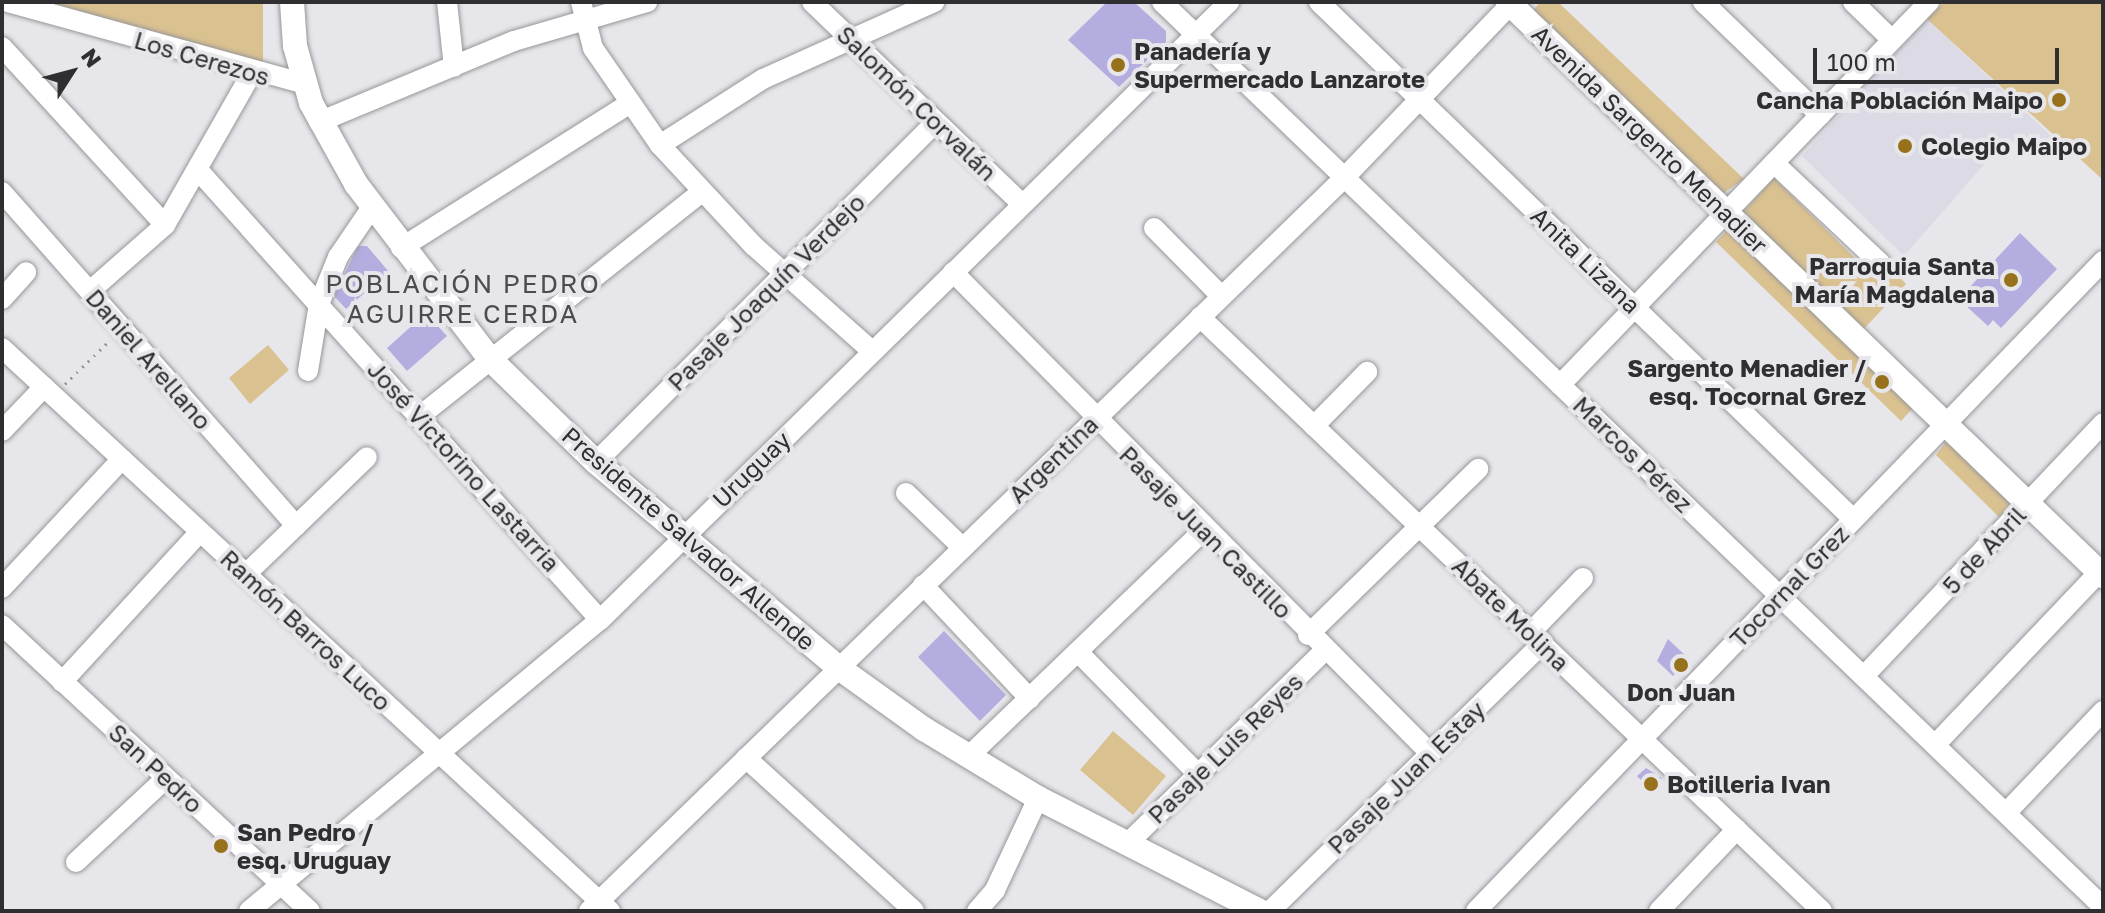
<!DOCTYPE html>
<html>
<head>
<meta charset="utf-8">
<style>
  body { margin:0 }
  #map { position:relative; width:2105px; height:913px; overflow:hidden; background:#e7e6ea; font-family:"Golos Text",sans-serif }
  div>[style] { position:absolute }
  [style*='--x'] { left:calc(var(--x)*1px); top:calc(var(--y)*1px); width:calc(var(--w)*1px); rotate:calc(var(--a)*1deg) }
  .built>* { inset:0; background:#dbdae5 }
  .green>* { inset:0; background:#dac190 }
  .building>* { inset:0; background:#b4aee0 }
  .path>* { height:3px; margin-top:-1.5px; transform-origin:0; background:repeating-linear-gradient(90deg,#98989b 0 2px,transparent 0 8px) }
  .roads { filter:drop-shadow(0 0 2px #97979b) drop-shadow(0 0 2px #97979b) }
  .minor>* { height:20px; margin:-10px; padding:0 10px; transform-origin:10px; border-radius:10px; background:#fff }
  .major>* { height:24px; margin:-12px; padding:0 12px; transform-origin:12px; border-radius:12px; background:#fff }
  .dots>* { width:22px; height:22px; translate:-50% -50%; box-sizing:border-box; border:4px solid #e7e6ea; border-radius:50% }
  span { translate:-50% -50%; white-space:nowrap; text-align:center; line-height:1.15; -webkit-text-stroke:8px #e7e6ea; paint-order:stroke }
  .poi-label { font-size:24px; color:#2f2f31; font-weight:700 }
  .left { translate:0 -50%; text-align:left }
  .right { translate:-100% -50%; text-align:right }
  .street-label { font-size:24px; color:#2f2f31 }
  .neighbourhood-label { font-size:26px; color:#4c4c4f; letter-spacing:2px }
  .frame { position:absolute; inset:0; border:4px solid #2f2f31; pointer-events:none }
  .north { position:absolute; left:32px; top:32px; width:80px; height:80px; -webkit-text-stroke:6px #e7e6ea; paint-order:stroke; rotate:54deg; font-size:22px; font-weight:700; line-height:32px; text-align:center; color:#2f2f31 }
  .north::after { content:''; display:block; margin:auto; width:28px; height:36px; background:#2f2f31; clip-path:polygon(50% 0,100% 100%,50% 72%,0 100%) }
  .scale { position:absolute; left:1813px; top:48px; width:246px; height:36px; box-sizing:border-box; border:4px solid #2f2f31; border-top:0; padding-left:10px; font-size:24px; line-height:28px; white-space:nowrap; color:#2f2f31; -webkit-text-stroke:6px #e7e6ea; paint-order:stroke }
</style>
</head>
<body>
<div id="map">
  <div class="built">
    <div style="clip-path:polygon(1927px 19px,2052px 137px,2032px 159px,2008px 137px,1904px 256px,1802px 156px)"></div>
  </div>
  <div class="green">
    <div style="clip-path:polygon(35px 2px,263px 2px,263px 69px)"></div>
    <div style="clip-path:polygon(1540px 2px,1558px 2px,1744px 179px,1722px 194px,1532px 12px)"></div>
    <div style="clip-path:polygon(1944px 2px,2103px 2px,2103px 180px,1927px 19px)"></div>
    <div style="clip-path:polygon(1774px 178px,1878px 281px,1891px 268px,1906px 284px,1860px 333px,1741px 214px)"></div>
    <div style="clip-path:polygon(1728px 229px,1914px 407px,1901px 421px,1716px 242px)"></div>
    <div style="clip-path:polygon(268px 345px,289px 370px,250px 404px,229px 378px)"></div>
    <div style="clip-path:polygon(1946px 442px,2011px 503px,1999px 517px,1936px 455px)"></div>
    <div style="clip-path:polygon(1113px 731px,1166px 776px,1133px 815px,1080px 770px)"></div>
  </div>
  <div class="building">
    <div style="clip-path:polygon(1107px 2px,1134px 2px,1166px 31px,1166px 42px,1119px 87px,1068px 40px)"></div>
    <div style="clip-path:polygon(2020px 233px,2057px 269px,2001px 328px,1993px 320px,1988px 326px,1965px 305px,1972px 297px,1966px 291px)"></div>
    <div style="clip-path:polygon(358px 246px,367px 246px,389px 272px,346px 309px,334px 296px)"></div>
    <div style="clip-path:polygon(426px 313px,447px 336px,407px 371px,387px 348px)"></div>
    <div style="clip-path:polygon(944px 631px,1006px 695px,980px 721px,918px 657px)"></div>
    <div style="clip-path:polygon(1668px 639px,1689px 659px,1673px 676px,1657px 661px)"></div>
    <div style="clip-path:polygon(1646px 768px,1662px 778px,1650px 790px,1637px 776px)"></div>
  </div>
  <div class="path">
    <div style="--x:65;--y:384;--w:60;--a:-44.3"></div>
  </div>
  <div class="roads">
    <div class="minor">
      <div style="--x:8;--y:2;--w:308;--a:15.4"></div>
      <div style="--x:447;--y:2;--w:65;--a:83.9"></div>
      <div style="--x:581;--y:2;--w:48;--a:75.4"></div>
      <div style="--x:593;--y:48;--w:118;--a:55.4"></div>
      <div style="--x:660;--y:145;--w:138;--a:47.1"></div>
      <div style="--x:754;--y:246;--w:158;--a:41.7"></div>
      <div style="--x:812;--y:2;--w:291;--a:43.9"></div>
      <div style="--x:1162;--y:2;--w:1306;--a:43.88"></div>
      <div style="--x:1319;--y:2;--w:743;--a:44.07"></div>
      <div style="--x:1703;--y:2;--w:163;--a:44"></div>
      <div style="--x:1853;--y:2;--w:54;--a:44.3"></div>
      <div style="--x:2;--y:47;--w:241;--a:47.5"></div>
      <div style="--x:319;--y:122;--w:211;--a:-22.6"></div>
      <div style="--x:514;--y:41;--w:139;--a:-16.3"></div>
      <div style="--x:660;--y:145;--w:122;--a:-32.7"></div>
      <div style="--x:763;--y:79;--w:188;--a:-24.2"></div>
      <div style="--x:1774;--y:163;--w:146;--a:43.3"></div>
      <div style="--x:198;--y:170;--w:603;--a:48.22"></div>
      <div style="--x:2;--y:192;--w:445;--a:48.6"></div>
      <div style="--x:1154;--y:228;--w:95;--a:45.4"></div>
      <div style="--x:401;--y:248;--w:270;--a:-32.3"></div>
      <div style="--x:953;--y:272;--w:677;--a:45.24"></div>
      <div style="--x:90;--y:291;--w:100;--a:-41.3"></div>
      <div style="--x:165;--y:225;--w:174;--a:-60.3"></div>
      <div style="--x:2;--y:299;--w:36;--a:-48"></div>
      <div style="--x:1200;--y:317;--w:860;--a:43.68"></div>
      <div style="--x:2;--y:348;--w:829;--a:42.8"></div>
      <div style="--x:308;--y:371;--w:68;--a:-80.7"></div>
      <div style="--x:319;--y:304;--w:51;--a:-68"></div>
      <div style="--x:338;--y:257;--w:60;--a:-55.8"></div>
      <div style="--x:1560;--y:385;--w:532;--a:-46.07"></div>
      <div style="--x:420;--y:416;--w:360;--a:-38.5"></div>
      <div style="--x:1314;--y:426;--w:76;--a:-45.5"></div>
      <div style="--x:2;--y:431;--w:61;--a:-46.3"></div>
      <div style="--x:596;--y:462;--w:481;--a:-45"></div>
      <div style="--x:906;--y:493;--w:78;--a:44"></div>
      <div style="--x:246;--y:574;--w:168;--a:-44"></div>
      <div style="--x:923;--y:585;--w:156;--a:46.8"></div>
      <div style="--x:2;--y:588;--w:176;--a:-47.1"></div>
      <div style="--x:2;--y:625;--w:420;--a:42.9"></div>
      <div style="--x:1531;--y:632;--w:75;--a:-46.1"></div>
      <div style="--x:1308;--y:635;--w:238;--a:-44.3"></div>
      <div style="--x:1078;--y:652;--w:171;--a:45.5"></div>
      <div style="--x:1864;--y:676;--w:348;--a:-46.6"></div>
      <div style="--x:62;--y:682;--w:204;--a:-47.4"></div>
      <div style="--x:1935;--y:745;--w:244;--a:-46.5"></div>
      <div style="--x:968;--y:757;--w:327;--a:-43.9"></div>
      <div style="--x:746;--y:758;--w:227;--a:42.3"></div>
      <div style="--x:2006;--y:813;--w:141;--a:-46.4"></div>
      <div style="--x:1126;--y:845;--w:277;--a:-44.4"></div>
      <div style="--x:76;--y:862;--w:123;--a:-43"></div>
      <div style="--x:249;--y:911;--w:456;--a:-39.7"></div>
      <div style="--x:600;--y:620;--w:882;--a:-44.49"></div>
      <div style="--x:589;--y:911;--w:1054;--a:-44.15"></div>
      <div style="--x:1345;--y:177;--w:243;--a:-46.2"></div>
      <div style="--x:977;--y:911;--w:28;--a:-49"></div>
      <div style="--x:995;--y:890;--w:102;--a:-64.9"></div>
      <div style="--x:1270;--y:911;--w:383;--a:-44.5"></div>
      <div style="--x:1476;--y:911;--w:903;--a:-46.03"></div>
      <div style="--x:1659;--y:911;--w:113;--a:-46.4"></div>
    </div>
    <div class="major">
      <div style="--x:292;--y:2;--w:44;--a:86.1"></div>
      <div style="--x:295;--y:46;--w:59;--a:74.3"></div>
      <div style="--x:311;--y:103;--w:93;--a:60.9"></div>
      <div style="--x:356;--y:184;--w:220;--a:52.6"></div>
      <div style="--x:490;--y:359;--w:148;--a:44.2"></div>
      <div style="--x:596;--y:462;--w:319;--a:40.3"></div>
      <div style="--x:839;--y:668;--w:105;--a:35.7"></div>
      <div style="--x:924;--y:729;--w:133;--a:31.2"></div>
      <div style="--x:1038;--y:798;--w:249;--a:27"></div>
      <div style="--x:1508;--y:2;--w:827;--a:43.97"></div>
    </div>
  </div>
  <div class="dots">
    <div style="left:1118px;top:65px;background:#97711b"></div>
    <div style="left:2059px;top:100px;background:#97711b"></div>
    <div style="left:1905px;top:146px;background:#97711b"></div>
    <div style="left:2011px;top:280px;background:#97711b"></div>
    <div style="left:1882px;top:382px;background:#97711b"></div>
    <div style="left:1681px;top:665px;background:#97711b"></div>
    <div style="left:1651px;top:784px;background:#97711b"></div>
    <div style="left:221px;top:846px;background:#97711b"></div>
  </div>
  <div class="poi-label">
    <span class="left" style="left:1134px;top:65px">Panadería y<br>Supermercado Lanzarote</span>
    <span class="right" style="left:2043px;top:100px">Cancha Población Maipo</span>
    <span class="left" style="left:1921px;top:146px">Colegio Maipo</span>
    <span class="right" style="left:1995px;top:280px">Parroquia Santa<br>María Magdalena</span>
    <span class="right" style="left:1866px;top:382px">Sargento Menadier /<br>esq. Tocornal Grez</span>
    <span style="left:1681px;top:692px">Don Juan</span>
    <span class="left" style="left:1667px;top:784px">Botilleria Ivan</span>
    <span class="left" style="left:237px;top:846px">San Pedro /<br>esq. Uruguay</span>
  </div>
  <div class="street-label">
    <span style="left:202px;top:58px;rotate:16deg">Los Cerezos</span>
    <span style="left:917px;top:103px;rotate:44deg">Salomón Corvalán</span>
    <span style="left:1650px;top:139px;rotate:44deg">Avenida Sargento Menadier</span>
    <span style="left:1586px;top:260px;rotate:44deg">Anita Lizana</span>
    <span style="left:766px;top:292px;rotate:-45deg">Pasaje Joaquín Verdejo</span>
    <span style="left:149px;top:359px;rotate:49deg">Daniel Arellano</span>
    <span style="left:1633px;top:454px;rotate:44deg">Marcos Pérez</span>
    <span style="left:1053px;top:459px;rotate:-44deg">Argentina</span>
    <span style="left:464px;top:466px;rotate:48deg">José Victorino Lastarria</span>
    <span style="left:751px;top:469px;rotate:-44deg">Uruguay</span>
    <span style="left:1206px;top:532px;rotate:45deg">Pasaje Juan Castillo</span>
    <span style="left:689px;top:538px;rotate:41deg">Presidente Salvador Allende</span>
    <span style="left:1984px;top:550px;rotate:-47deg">5 de Abril</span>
    <span style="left:1789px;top:586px;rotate:-46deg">Tocornal Grez</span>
    <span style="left:1511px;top:614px;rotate:44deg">Abate Molina</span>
    <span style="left:306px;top:630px;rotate:43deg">Ramón Barros Luco</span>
    <span style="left:1225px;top:748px;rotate:-44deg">Pasaje Luis Reyes</span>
    <span style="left:156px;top:768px;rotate:43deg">San Pedro</span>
    <span style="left:1406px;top:777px;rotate:-44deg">Pasaje Juan Estay</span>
  </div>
  <div class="neighbourhood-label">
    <span style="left:463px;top:299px">POBLACIÓN PEDRO<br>AGUIRRE CERDA</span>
  </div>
  <div class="frame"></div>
  <div class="north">N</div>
  <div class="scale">100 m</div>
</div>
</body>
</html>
